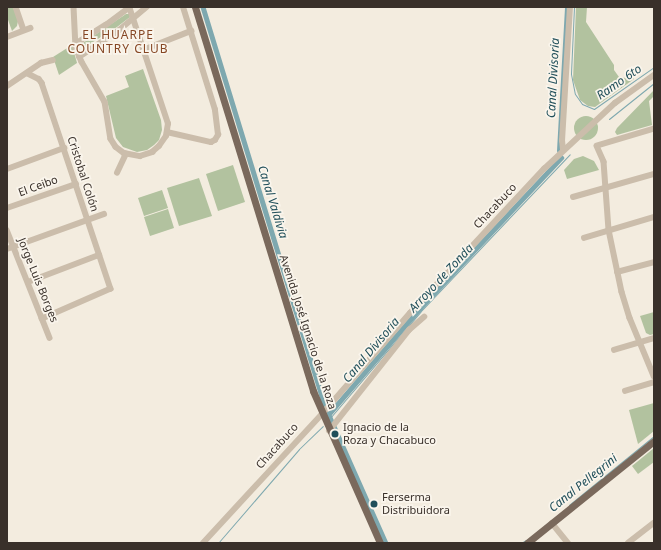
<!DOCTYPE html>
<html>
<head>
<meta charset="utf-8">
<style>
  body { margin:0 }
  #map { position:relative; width:661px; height:550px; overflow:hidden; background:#f3ecdf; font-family:"Noto Sans",sans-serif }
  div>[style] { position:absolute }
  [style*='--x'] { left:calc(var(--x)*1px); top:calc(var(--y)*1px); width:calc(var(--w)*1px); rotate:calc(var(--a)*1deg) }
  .green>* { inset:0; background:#b2c29f }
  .round { border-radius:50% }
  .stream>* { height:1px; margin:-0.5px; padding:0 0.5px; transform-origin:0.5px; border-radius:0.5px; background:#7ea8af }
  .canal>* { height:4.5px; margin:-2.25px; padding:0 2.25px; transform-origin:2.25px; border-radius:2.25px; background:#7ea8af }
  .minor>* { height:5.5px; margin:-2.75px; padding:0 2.75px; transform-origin:2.75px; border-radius:2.75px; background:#cbbdab }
  .major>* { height:7px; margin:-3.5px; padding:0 3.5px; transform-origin:3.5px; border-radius:3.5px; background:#7a695c }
  .dots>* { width:11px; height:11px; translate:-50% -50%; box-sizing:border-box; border:2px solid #faf5ec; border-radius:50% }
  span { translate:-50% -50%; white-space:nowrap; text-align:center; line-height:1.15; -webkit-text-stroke:3.5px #faf5ec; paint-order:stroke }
  .street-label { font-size:11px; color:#39302a }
  .poi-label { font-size:11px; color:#39302a }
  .left { translate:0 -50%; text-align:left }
  .neighbourhood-label { font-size:12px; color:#864724; letter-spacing:1px }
  .water-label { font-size:12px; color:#204f5a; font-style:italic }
  .frame { position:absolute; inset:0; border:8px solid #39302a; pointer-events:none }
</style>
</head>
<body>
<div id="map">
  <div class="green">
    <div style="clip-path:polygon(7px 7px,13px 7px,18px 21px,17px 26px,12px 31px,7px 17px)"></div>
    <div style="clip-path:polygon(576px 7px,587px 7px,586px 22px,614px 65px,614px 70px,619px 77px,626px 78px,630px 73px,634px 79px,595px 107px,588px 106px,580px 100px,573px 80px)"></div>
    <div style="clip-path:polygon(126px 14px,129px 14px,130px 17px,117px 27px,85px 47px,82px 47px,83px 43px)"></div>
    <div style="clip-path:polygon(72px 45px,77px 63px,59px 75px,53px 57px)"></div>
    <div style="clip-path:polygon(143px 69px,161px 120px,162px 130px,159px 140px,154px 145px,147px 150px,137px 152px,123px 147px,116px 138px,106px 96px,129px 87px,125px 76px)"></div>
    <div style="clip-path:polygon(654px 90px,654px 96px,649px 101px,652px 125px,617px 135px,615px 132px,617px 128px)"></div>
    <div class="round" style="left:574px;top:116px;width:24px;height:24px"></div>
    <div style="clip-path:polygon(583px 156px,594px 161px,599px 170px,567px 179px,564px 170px,574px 159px)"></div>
    <div style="clip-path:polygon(233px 165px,245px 202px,218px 211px,206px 174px)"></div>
    <div style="clip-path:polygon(199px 178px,212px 216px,179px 226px,167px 188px)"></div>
    <div style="clip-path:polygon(162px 190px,168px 208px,144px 216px,138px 198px)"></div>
    <div style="clip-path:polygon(168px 209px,174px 228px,150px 236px,144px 217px)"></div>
    <div style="clip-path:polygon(654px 312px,654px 334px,650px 335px,646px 333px,640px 316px)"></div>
    <div style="clip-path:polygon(654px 403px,654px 431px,638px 444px,629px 410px)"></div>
    <div style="clip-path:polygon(654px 448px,654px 462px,638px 474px,632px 466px)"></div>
  </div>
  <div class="stream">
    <div style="--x:574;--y:7;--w:67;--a:92.6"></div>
    <div style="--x:571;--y:74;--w:20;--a:79"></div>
    <div style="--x:575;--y:94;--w:12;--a:55"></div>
    <div style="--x:582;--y:104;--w:13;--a:23"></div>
    <div style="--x:594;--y:109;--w:73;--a:-35"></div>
    <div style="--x:609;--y:119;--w:58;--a:-38.7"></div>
    <div style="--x:330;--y:418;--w:140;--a:-49.6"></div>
    <div style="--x:421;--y:311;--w:216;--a:-46.5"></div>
    <div style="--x:569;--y:505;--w:109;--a:-39.1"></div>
    <div style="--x:218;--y:543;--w:124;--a:-49.2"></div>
    <div style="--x:299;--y:449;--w:33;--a:-44"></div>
    <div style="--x:521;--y:543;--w:6;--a:-31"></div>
  </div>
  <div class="canal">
    <div style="--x:203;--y:7;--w:415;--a:73"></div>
    <div style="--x:559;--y:151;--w:144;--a:-86.8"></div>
    <div style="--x:328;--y:413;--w:142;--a:66"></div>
    <div style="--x:328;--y:415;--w:141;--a:-49.3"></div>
    <div style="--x:420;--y:308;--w:206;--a:-46.8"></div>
  </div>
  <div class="minor">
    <div style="--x:16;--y:7;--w:24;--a:71"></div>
    <div style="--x:74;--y:7;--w:41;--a:87.2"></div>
    <div style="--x:76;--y:48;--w:15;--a:67"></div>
    <div style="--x:82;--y:62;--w:46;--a:60.1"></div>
    <div style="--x:105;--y:102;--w:37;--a:81"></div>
    <div style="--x:111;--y:139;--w:9;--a:58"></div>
    <div style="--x:116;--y:147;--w:10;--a:37"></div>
    <div style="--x:124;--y:153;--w:16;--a:11"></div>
    <div style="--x:140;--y:156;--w:13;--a:-18"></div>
    <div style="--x:152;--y:152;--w:9;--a:-41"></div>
    <div style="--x:159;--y:146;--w:12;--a:-55"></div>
    <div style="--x:166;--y:136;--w:12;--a:-81"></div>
    <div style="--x:168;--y:124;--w:123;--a:-108.4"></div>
    <div style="--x:7;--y:37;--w:25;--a:-21"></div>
    <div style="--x:75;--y:44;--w:36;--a:-32"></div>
    <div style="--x:106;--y:25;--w:30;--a:-37"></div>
    <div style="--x:143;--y:50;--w:52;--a:-21.6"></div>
    <div style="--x:79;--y:57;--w:47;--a:-33.7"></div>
    <div style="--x:118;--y:31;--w:38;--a:-40"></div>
    <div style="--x:27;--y:73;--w:13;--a:27"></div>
    <div style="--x:39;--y:79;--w:5;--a:53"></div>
    <div style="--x:42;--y:83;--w:217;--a:71.5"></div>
    <div style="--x:111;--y:289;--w:75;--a:156.5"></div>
    <div style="--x:7;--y:86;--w:41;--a:-34.1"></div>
    <div style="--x:41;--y:63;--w:12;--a:-14"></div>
    <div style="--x:654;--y:129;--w:59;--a:163.4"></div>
    <div style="--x:597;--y:146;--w:17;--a:66"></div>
    <div style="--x:604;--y:162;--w:68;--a:85.8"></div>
    <div style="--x:609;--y:230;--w:63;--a:78.2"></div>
    <div style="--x:622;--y:292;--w:27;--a:73"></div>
    <div style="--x:630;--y:318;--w:63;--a:67.5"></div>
    <div style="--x:167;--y:132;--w:45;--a:12.8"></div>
    <div style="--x:211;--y:142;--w:4;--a:-27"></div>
    <div style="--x:215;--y:140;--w:6;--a:-59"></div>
    <div style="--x:218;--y:135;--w:25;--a:-97"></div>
    <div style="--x:215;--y:110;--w:108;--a:-107.3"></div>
    <div style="--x:563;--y:150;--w:9;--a:-96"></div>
    <div style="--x:562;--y:141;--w:134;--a:-86.6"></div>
    <div style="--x:7;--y:169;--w:61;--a:-20.2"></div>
    <div style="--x:117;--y:173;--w:21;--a:-65"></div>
    <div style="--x:573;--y:197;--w:84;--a:-15.9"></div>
    <div style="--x:7;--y:208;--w:73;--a:-19.2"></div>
    <div style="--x:7;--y:230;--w:116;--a:68.3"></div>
    <div style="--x:584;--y:238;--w:73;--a:-16.7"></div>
    <div style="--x:7;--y:249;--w:103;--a:-19.8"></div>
    <div style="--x:617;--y:272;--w:38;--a:-15"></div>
    <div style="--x:28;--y:282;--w:76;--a:-20.8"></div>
    <div style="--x:614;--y:350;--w:42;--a:-16.7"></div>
    <div style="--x:625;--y:391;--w:30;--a:-17"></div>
    <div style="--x:329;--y:431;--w:129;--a:-51.6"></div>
    <div style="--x:409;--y:330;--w:20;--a:-41"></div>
    <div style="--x:552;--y:523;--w:26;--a:51"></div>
    <div style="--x:203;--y:543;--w:176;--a:-47.3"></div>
    <div style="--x:322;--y:414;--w:134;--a:-48.9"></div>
    <div style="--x:410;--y:313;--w:197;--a:-47.1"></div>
    <div style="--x:544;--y:169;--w:97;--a:-42.9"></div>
    <div style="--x:615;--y:103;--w:48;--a:-35.7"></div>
    <div style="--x:628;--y:543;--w:33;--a:-38"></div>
  </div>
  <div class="major">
    <div style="--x:195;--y:7;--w:402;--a:72.9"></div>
    <div style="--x:313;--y:391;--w:166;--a:66.2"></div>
    <div style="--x:527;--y:543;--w:163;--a:-38.8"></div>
  </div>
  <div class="dots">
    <div style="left:335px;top:434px;background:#204f5a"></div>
    <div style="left:374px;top:504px;background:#204f5a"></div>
  </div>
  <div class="street-label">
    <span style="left:83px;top:174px;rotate:72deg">Cristobal Colón</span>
    <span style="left:38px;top:186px;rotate:-20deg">El Ceibo</span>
    <span style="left:495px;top:206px;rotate:-47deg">Chacabuco</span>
    <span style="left:38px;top:280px;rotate:68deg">Jorge Luis Borges</span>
    <span style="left:308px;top:332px;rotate:72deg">Avenida José Ignacio de la Roza</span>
    <span style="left:277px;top:446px;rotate:-48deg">Chacabuco</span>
  </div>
  <div class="poi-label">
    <span class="left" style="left:343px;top:434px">Ignacio de la<br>Roza y Chacabuco</span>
    <span class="left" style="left:382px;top:504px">Ferserma<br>Distribuidora</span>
  </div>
  <div class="neighbourhood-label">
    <span style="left:118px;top:42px">EL HUARPE<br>COUNTRY CLUB</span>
  </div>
  <div class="water-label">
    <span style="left:553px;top:78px;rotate:-87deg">Canal Divisoria</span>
    <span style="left:619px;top:82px;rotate:-35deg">Ramo 6to</span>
    <span style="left:273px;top:202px;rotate:73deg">Canal Valdivia</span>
    <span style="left:441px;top:278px;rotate:-47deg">Arroyo de Zonda</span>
    <span style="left:371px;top:350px;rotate:-50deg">Canal Divisoria</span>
    <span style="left:583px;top:483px;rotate:-39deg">Canal Pellegrini</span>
  </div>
  <div class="frame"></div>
</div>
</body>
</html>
